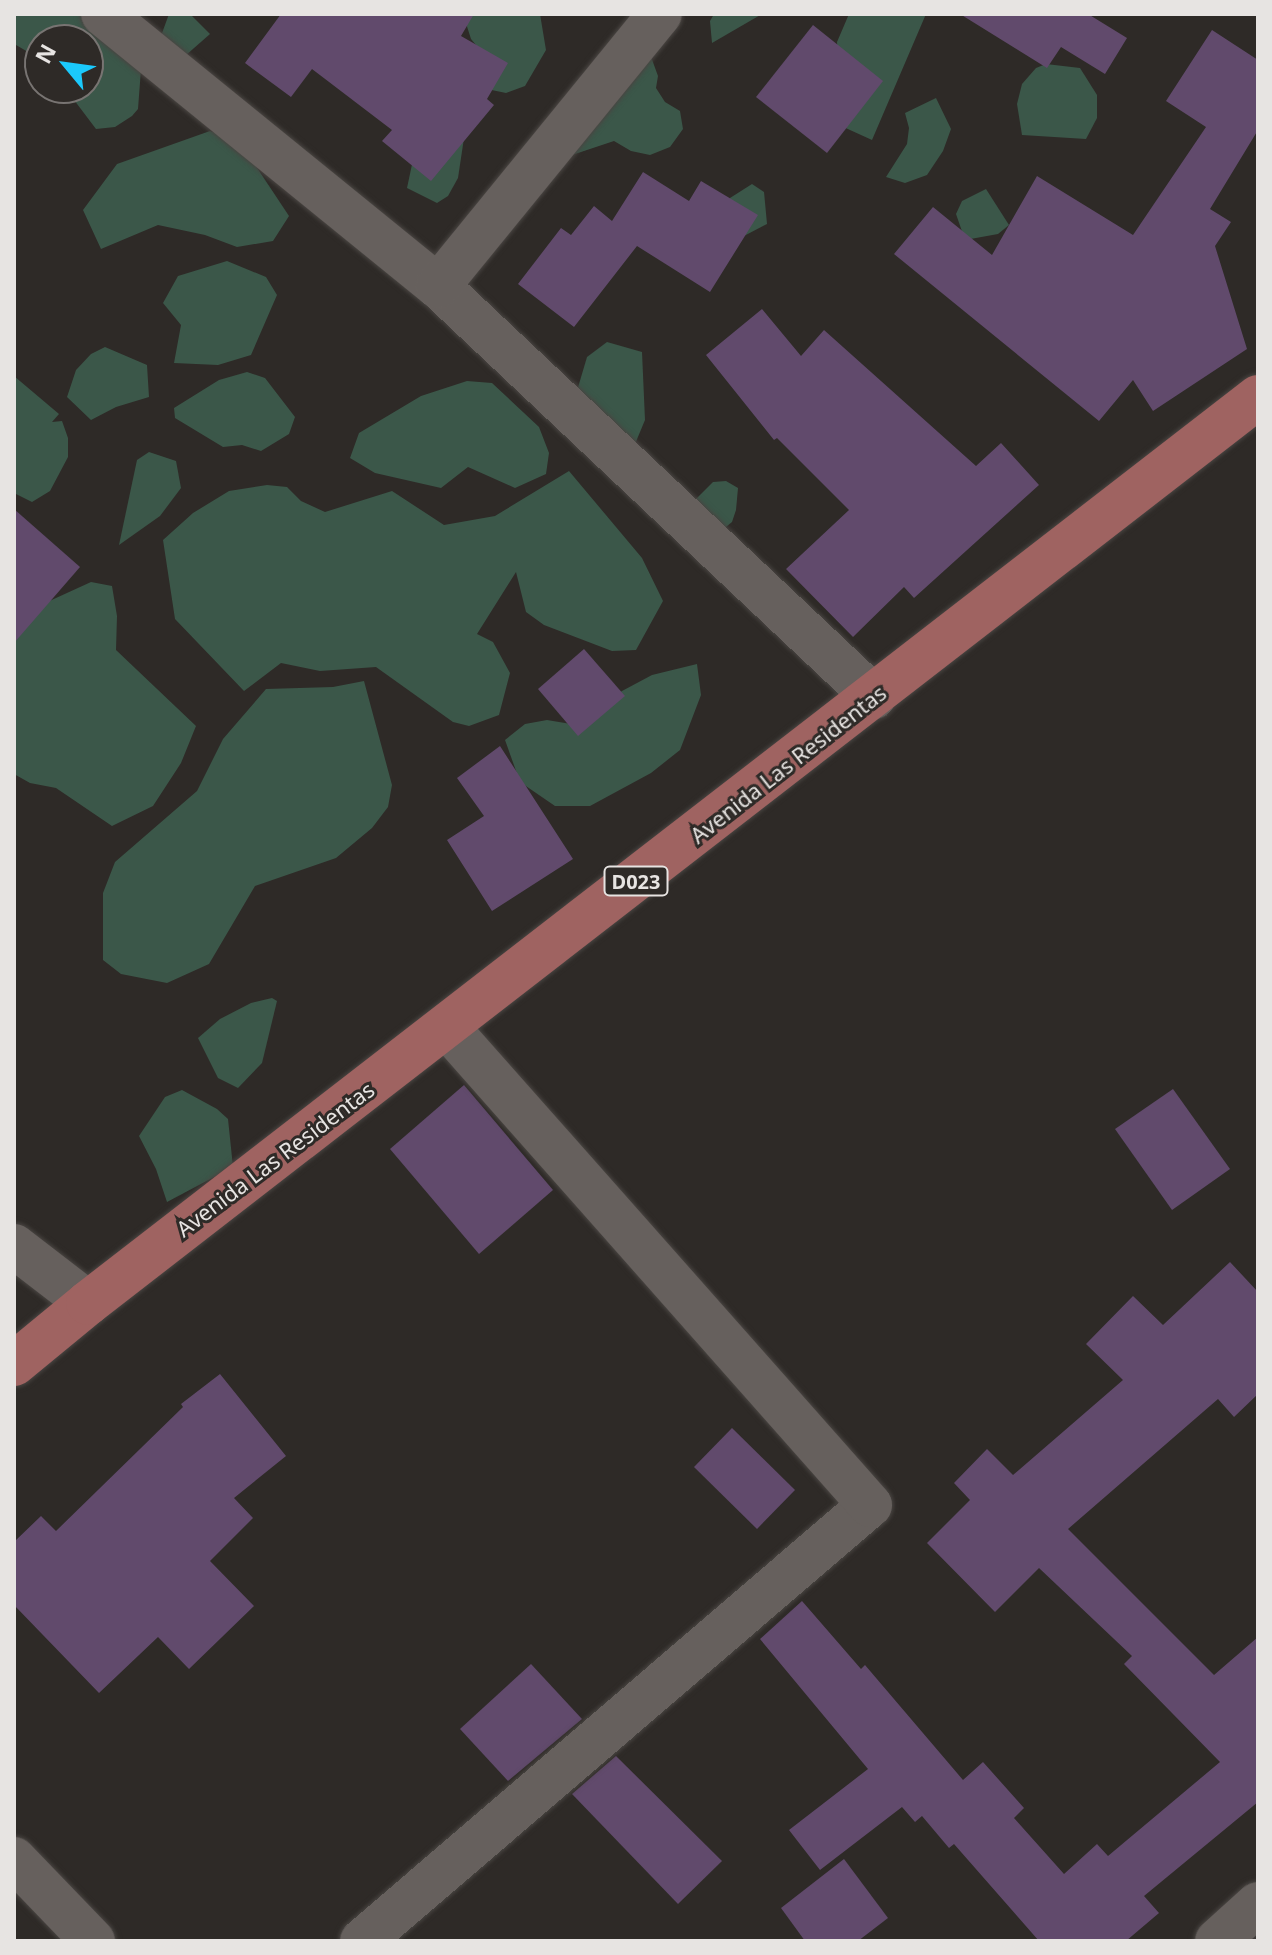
<!DOCTYPE html>
<html>
<head>
<meta charset="utf-8">
<style>
  body { margin:0 }
  #map { position:relative; width:1272px; height:1955px; overflow:hidden; background:#2e2a27; font-family:"Noto Sans",sans-serif }
  div>[style] { position:absolute }
  [style*='--x'] { left:calc(var(--x)*1px); top:calc(var(--y)*1px); width:calc(var(--w)*1px); rotate:calc(var(--a)*1deg) }
  .green>* { inset:0; background:#3b5749 }
  .building>* { inset:0; background:#614a6c }
  .roads { filter:drop-shadow(0 0 2px #494542) drop-shadow(0 0 2px #494542) }
  .minor>* { height:44px; margin:-22px; padding:0 22px; transform-origin:22px; border-radius:22px; background:#66605d }
  .major>* { height:44px; margin:-22px; padding:0 22px; transform-origin:22px; border-radius:22px; background:#9f6361 }
  span { translate:-50% -50%; white-space:nowrap; text-align:center; line-height:1.15; -webkit-text-stroke:6px #2e2a27; paint-order:stroke }
  .shield-label span { padding:2px 6px; background:#2e2a27; border:2px solid; border-radius:6px; -webkit-text-stroke-width:0 }
  .shield-label { font-size:20px; color:#e7e4e2; font-weight:700 }
  .street-label { font-size:22px; color:#e7e4e2 }
  .frame { position:absolute; inset:0; border:16px solid #e7e4e2; pointer-events:none }
  .north { position:absolute; left:24px; top:24px; width:80px; height:80px; box-sizing:border-box; background:#2e2a27; border:2px solid #787472; border-radius:50%; rotate:299deg; font-size:22px; font-weight:700; line-height:32px; text-align:center; color:#e7e4e2 }
  .north::after { content:''; display:block; margin:auto; width:28px; height:36px; background:#1bc9fc; clip-path:polygon(50% 0,100% 100%,50% 72%,0 100%) }
</style>
</head>
<body>
<div id="map">
  <div class="green">
    <div style="clip-path:polygon(14px 14px,97px 14px,142px 56px,138px 109px,132px 116px,115px 127px,96px 129px,65px 88px,88px 88px,88px 40px,40px 40px,40px 59px,16px 45px)"></div>
    <div style="clip-path:polygon(169px 14px,190px 14px,210px 34px,185px 56px,150px 66px)"></div>
    <div style="clip-path:polygon(463px 14px,540px 14px,546px 50px,525px 86px,506px 93px,482px 88px,485px 56px,471px 39px)"></div>
    <div style="clip-path:polygon(714px 14px,762px 14px,712px 43px,710px 21px)"></div>
    <div style="clip-path:polygon(849px 14px,926px 14px,872px 140px,828px 120px,838px 60px,837px 42px)"></div>
    <div style="clip-path:polygon(624px 23px,639px 36px,650px 54px,658px 76px,656px 88px,665px 102px,680px 111px,683px 129px,670px 147px,650px 155px,631px 151px,614px 141px,551px 162px,612px 64px)"></div>
    <div style="clip-path:polygon(1046px 64px,1080px 68px,1097px 95px,1097px 118px,1086px 139px,1022px 135px,1017px 104px,1022px 84px,1036px 68px)"></div>
    <div style="clip-path:polygon(936px 98px,951px 129px,943px 151px,927px 175px,905px 183px,886px 177px,907px 144px,909px 128px,905px 113px)"></div>
    <div style="clip-path:polygon(210px 131px,240px 142px,289px 216px,273px 241px,237px 247px,205px 235px,158px 225px,101px 249px,83px 210px,117px 164px)"></div>
    <div style="clip-path:polygon(464px 138px,458px 178px,448px 196px,437px 203px,407px 188px,414px 155px)"></div>
    <div style="clip-path:polygon(752px 184px,764px 192px,767px 224px,721px 248px,730px 198px)"></div>
    <div style="clip-path:polygon(986px 189px,1009px 225px,998px 234px,965px 240px,956px 214px,962px 201px)"></div>
    <div style="clip-path:polygon(227px 261px,266px 277px,277px 295px,251px 355px,218px 365px,174px 363px,181px 325px,163px 303px,178px 276px)"></div>
    <div style="clip-path:polygon(607px 342px,642px 352px,645px 420px,635px 444px,571px 411px,587px 357px)"></div>
    <div style="clip-path:polygon(105px 347px,147px 365px,149px 397px,116px 407px,91px 420px,67px 397px,76px 370px,91px 354px)"></div>
    <div style="clip-path:polygon(247px 372px,265px 378px,295px 417px,289px 434px,261px 451px,242px 445px,223px 447px,175px 418px,174px 408px,219px 380px)"></div>
    <div style="clip-path:polygon(14px 376px,59px 414px,52px 422px,62px 421px,68px 438px,68px 457px,50px 491px,32px 502px,14px 493px)"></div>
    <div style="clip-path:polygon(467px 381px,492px 383px,539px 427px,549px 453px,546px 474px,515px 488px,468px 467px,441px 488px,375px 473px,350px 458px,359px 433px,421px 396px)"></div>
    <div style="clip-path:polygon(149px 452px,176px 461px,181px 488px,160px 516px,119px 545px,137px 460px)"></div>
    <div style="clip-path:polygon(569px 471px,642px 558px,663px 601px,636px 650px,612px 651px,544px 625px,526px 612px,516px 572px,477px 634px,493px 642px,510px 673px,499px 715px,469px 726px,453px 722px,376px 667px,320px 671px,281px 663px,244px 691px,175px 619px,163px 540px,193px 513px,229px 491px,267px 485px,287px 487px,301px 501px,325px 512px,392px 491px,444px 525px,495px 516px)"></div>
    <div style="clip-path:polygon(726px 481px,738px 488px,736px 510px,732px 522px,715px 536px,692px 503px,713px 482px)"></div>
    <div style="clip-path:polygon(91px 582px,112px 586px,117px 616px,116px 650px,196px 726px,181px 763px,153px 806px,112px 826px,56px 788px,30px 783px,14px 774px,14px 625px,21px 614px)"></div>
    <div style="clip-path:polygon(697px 664px,701px 695px,680px 750px,651px 773px,590px 806px,555px 806px,520px 782px,505px 740px,525px 724px,547px 720px,577px 725px,622px 691px,652px 675px)"></div>
    <div style="clip-path:polygon(364px 681px,392px 785px,388px 807px,372px 828px,336px 858px,255px 886px,209px 964px,167px 983px,121px 974px,103px 960px,103px 893px,115px 862px,197px 791px,223px 739px,266px 689px,333px 687px)"></div>
    <div style="clip-path:polygon(272px 998px,277px 1001px,262px 1063px,238px 1088px,218px 1078px,198px 1038px,220px 1019px,251px 1003px)"></div>
    <div style="clip-path:polygon(182px 1090px,217px 1109px,228px 1119px,233px 1167px,167px 1202px,156px 1169px,139px 1136px,165px 1097px)"></div>
  </div>
  <div class="building">
    <div style="clip-path:polygon(281px 14px,474px 14px,461px 36px,508px 63px,487px 99px,494px 105px,431px 181px,382px 141px,392px 130px,312px 69px,291px 97px,245px 63px)"></div>
    <div style="clip-path:polygon(960px 14px,1088px 14px,1127px 38px,1105px 74px,1061px 47px,1047px 68px)"></div>
    <div style="clip-path:polygon(813px 25px,883px 81px,827px 153px,756px 97px)"></div>
    <div style="clip-path:polygon(1212px 30px,1258px 60px,1258px 130px,1210px 209px,1231px 222px,1215px 246px,1247px 349px,1153px 411px,1133px 380px,1099px 421px,894px 254px,933px 207px,992px 255px,1037px 176px,1133px 235px,1206px 127px,1166px 101px)"></div>
    <div style="clip-path:polygon(643px 172px,689px 201px,701px 181px,758px 215px,710px 292px,637px 246px,574px 327px,518px 284px,561px 228px,571px 235px,594px 206px,612px 221px)"></div>
    <div style="clip-path:polygon(762px 309px,801px 356px,824px 330px,976px 466px,1001px 443px,1039px 485px,914px 598px,904px 587px,853px 637px,786px 569px,849px 510px,777px 438px,774px 440px,706px 355px)"></div>
    <div style="clip-path:polygon(14px 509px,80px 567px,14px 643px)"></div>
    <div style="clip-path:polygon(584px 649px,625px 696px,578px 736px,538px 689px)"></div>
    <div style="clip-path:polygon(500px 746px,573px 859px,492px 911px,447px 840px,484px 816px,457px 778px)"></div>
    <div style="clip-path:polygon(464px 1085px,553px 1190px,479px 1254px,390px 1149px)"></div>
    <div style="clip-path:polygon(1173px 1089px,1230px 1169px,1172px 1210px,1115px 1129px)"></div>
    <div style="clip-path:polygon(1230px 1262px,1258px 1292px,1258px 1394px,1234px 1417px,1218px 1399px,1068px 1529px,1214px 1675px,1258px 1637px,1258px 1802px,1144px 1896px,1159px 1913px,1126px 1941px,1039px 1941px,954px 1844px,949px 1848px,922px 1816px,915px 1822px,902px 1807px,820px 1870px,789px 1830px,868px 1769px,760px 1639px,802px 1601px,861px 1669px,865px 1665px,963px 1780px,983px 1762px,1024px 1808px,1014px 1818px,1064px 1874px,1097px 1844px,1108px 1856px,1220px 1762px,1124px 1664px,1132px 1656px,1039px 1568px,995px 1612px,927px 1543px,970px 1500px,954px 1483px,987px 1449px,1013px 1475px,1123px 1380px,1086px 1344px,1133px 1296px,1163px 1325px)"></div>
    <div style="clip-path:polygon(220px 1374px,286px 1456px,234px 1498px,253px 1518px,210px 1561px,254px 1606px,189px 1669px,158px 1637px,99px 1693px,14px 1605px,14px 1542px,41px 1516px,56px 1531px,183px 1407px,181px 1404px)"></div>
    <div style="clip-path:polygon(732px 1428px,795px 1490px,757px 1529px,694px 1467px)"></div>
    <div style="clip-path:polygon(531px 1664px,582px 1719px,508px 1781px,460px 1729px)"></div>
    <div style="clip-path:polygon(616px 1756px,722px 1861px,678px 1904px,572px 1794px)"></div>
    <div style="clip-path:polygon(844px 1859px,888px 1918px,858px 1941px,805px 1941px,781px 1908px)"></div>
  </div>
  <div class="roads">
    <div class="minor">
      <div style="--x:103;--y:14;--w:432;--a:39.1"></div>
      <div style="--x:438;--y:286;--w:599;--a:43.31"></div>
      <div style="--x:438;--y:286;--w:351;--a:-50.8"></div>
      <div style="--x:14;--y:1246;--w:93;--a:37.6"></div>
      <div style="--x:14;--y:1859;--w:114;--a:46.1"></div>
      <div style="--x:362;--y:1941;--w:669;--a:-40.64"></div>
      <div style="--x:870;--y:1505;--w:638;--a:-131.51"></div>
      <div style="--x:1217;--y:1941;--w:55;--a:-42.1"></div>
    </div>
    <div class="major">
      <div style="--x:14;--y:1364;--w:96;--a:-39.5"></div>
      <div style="--x:88;--y:1303;--w:1480;--a:-37.75"></div>
    </div>
  </div>
  <div class="shield-label">
    <span style="left:636px;top:881px">D023</span>
  </div>
  <div class="street-label">
    <span style="left:788px;top:764px;rotate:-38deg">Avenida Las Residentas</span>
    <span style="left:275px;top:1159px;rotate:-37deg">Avenida Las Residentas</span>
  </div>
  <div class="frame"></div>
  <div class="north">N</div>
</div>
</body>
</html>
